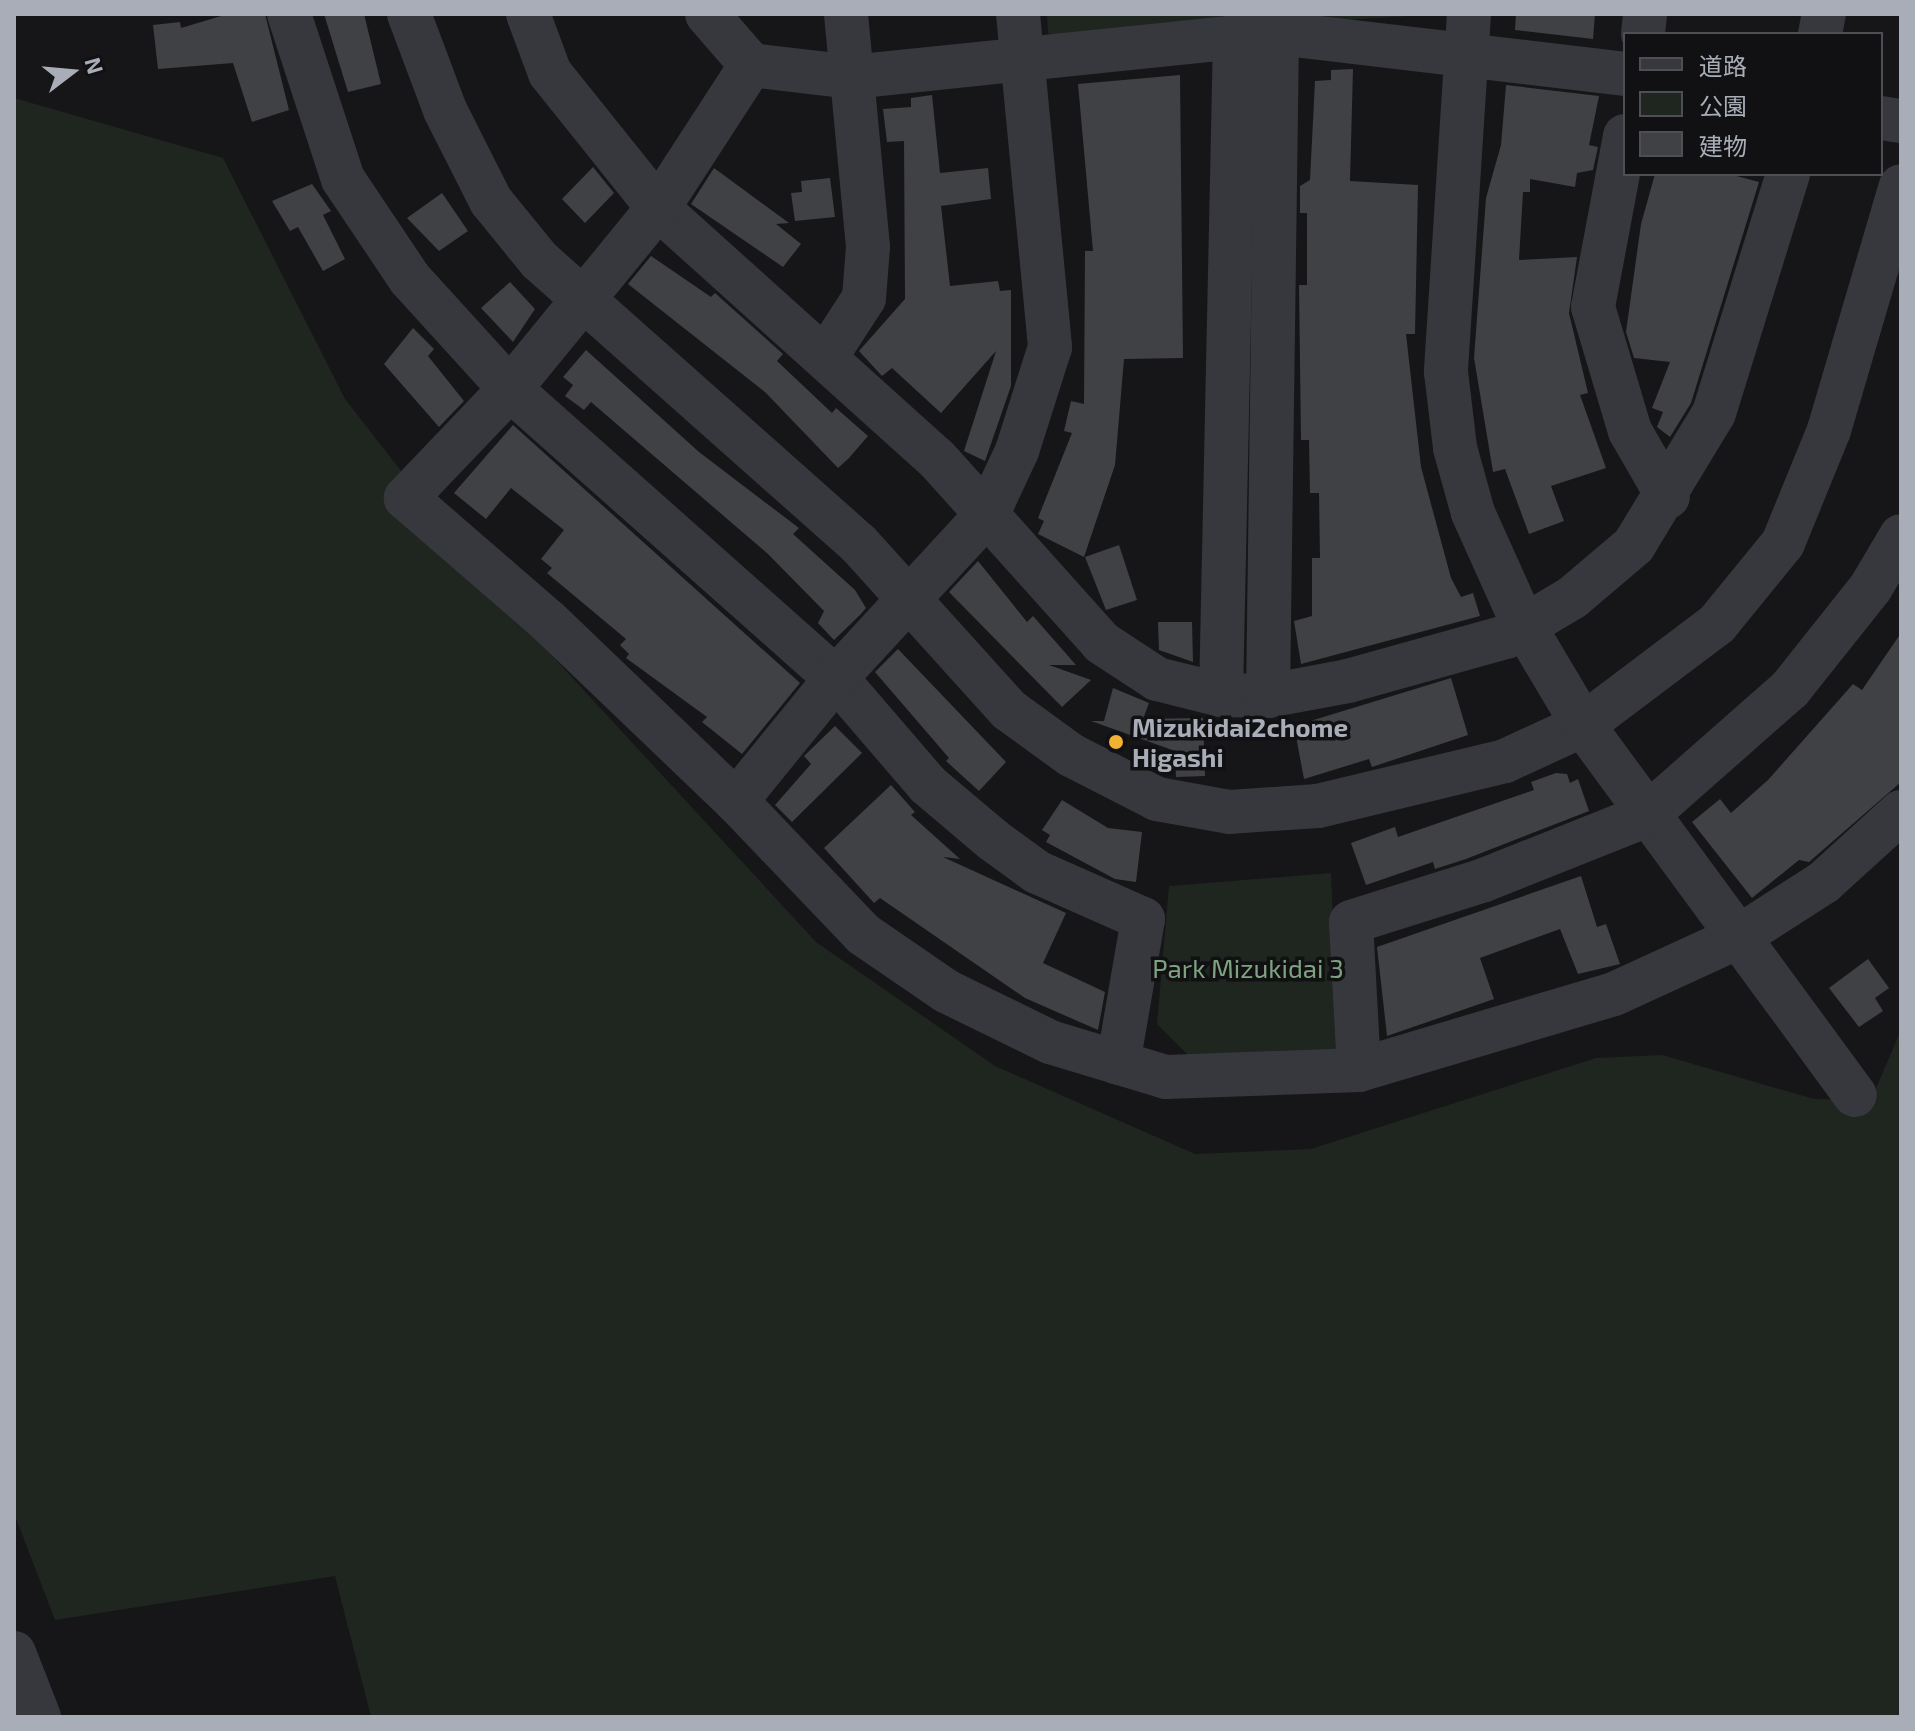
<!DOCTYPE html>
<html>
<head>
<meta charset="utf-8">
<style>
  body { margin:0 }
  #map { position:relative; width:1915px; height:1731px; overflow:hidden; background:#161618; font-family:"Exo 2","Noto Sans JP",sans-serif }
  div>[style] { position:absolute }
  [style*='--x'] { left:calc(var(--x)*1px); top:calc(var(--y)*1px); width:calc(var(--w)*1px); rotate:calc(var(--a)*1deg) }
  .green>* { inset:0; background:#1e261f }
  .building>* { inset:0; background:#404145 }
  .minor>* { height:44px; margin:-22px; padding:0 22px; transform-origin:22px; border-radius:22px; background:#37383d }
  .dots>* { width:22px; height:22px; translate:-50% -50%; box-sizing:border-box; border:4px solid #111113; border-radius:50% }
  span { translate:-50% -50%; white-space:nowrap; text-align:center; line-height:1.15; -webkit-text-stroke:7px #111113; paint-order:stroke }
  .poi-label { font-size:26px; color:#a8adb8; font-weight:700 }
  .left { translate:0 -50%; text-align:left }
  .park-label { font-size:26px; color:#7fa381 }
  .frame { position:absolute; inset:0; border:16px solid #a8adb8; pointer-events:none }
  .legend { position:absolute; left:1623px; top:32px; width:260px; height:144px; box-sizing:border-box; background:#111113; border:2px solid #4d4f55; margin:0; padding:10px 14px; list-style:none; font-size:24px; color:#a8adb8 }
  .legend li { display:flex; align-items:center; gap:16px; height:40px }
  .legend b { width:40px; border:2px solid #4d4f55 }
  .north { position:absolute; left:32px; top:32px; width:80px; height:80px; -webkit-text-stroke:6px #111113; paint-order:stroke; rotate:74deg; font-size:22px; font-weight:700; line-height:32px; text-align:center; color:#a8adb8 }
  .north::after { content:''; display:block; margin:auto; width:28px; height:36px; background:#a8adb8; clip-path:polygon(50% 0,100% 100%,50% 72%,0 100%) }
</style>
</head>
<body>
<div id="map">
  <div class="green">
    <div style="clip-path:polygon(1047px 14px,1443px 14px,1062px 37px,1048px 33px)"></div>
    <div style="clip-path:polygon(14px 98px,223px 158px,345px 399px,509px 609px,816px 942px,995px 1066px,1195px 1154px,1311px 1149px,1596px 1058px,1662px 1055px,1814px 1099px,1871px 1100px,1901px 1030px,1901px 1717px,371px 1717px,335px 1576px,55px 1620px,14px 1513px)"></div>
    <div style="clip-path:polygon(1331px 873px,1339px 1062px,1195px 1062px,1157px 1024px,1169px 886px)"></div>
  </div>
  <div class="building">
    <div style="clip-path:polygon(228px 14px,265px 14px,289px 110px,252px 122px,233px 63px,158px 69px,153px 25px,180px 22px,181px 28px)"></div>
    <div style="clip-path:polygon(324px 14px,364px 14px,381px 84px,348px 92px)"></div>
    <div style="clip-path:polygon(1516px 14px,1595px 14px,1593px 39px,1515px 30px)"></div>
    <div style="clip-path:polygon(1353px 69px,1350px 181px,1418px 185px,1415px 334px,1406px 334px,1421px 467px,1451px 578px,1461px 597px,1473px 593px,1480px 616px,1301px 664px,1294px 621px,1312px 616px,1312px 558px,1320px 558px,1319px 493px,1310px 493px,1309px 440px,1301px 440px,1299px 285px,1307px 285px,1307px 213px,1300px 213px,1300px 186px,1310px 180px,1315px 81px,1331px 80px,1331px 70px)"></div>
    <div style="clip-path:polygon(1180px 75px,1183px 358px,1124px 359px,1115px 465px,1084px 557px,1038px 534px,1044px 521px,1038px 518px,1072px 433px,1064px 431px,1071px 401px,1084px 404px,1085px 251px,1093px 251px,1078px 84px)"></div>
    <div style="clip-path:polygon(1506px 85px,1599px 96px,1589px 145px,1598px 147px,1593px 170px,1577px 173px,1575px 187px,1530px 179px,1530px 192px,1523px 192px,1519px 260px,1577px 257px,1569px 313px,1588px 393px,1580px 395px,1606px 468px,1551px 486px,1564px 521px,1529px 534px,1505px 469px,1493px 472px,1474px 358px,1486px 198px,1501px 145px)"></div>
    <div style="clip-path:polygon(932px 95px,940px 173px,988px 168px,991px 199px,941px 206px,950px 286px,998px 281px,1000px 291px,1011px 290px,1011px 386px,985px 461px,964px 451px,996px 351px,941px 413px,892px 368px,882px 376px,859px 351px,905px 299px,904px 141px,887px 142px,883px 109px,911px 107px,911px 98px)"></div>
    <div style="clip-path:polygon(593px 167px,614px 193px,585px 223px,562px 199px)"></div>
    <div style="clip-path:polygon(714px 168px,789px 223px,776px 224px,801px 244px,783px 267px,691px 204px)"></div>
    <div style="clip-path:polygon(1655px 174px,1729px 174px,1759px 182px,1691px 403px,1670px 437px,1657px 427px,1663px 412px,1652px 408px,1670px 362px,1634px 358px,1626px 332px,1641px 224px)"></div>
    <div style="clip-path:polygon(830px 178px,835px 217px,795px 221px,791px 193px,802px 192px,801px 181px)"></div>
    <div style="clip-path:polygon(312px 184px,331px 211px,323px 215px,345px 259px,323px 271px,298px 227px,290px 231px,272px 201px)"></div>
    <div style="clip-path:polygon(442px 193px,468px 231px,439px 251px,407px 218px)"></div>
    <div style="clip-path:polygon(651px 256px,711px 297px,715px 293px,783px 354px,777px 361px,832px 413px,836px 408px,868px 436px,849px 458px,838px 468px,765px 392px,628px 284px)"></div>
    <div style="clip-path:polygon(510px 282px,535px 309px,513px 342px,481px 308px)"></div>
    <div style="clip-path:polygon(413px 328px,434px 349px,428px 356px,464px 401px,439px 427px,384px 364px)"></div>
    <div style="clip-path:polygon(586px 350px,699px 452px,799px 528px,793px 534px,855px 590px,866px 608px,860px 615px,834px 640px,818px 623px,824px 611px,768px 554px,591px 402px,584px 410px,565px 396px,573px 385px,563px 377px)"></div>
    <div style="clip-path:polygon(513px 425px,800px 683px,742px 754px,702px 722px,707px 717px,626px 658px,629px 654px,620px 645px,626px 639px,547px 573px,552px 568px,541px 559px,564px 530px,511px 488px,486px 519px,454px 493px)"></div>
    <div style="clip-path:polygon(1119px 545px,1137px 600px,1106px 610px,1085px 557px)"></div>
    <div style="clip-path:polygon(978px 561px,1027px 622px,1033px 616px,1076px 665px,1049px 665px,1091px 680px,1062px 707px,949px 592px)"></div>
    <div style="clip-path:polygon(1158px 622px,1192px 622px,1193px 662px,1159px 650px)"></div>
    <div style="clip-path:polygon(1901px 633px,1901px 782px,1809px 862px,1799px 860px,1752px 898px,1692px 822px,1720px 799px,1731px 813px,1768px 780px,1853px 684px,1862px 690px)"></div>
    <div style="clip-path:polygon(898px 649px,1006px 762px,979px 791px,946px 761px,949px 758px,875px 672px)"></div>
    <div style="clip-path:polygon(1451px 678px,1468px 735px,1372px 767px,1369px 759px,1304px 779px,1294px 726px)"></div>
    <div style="clip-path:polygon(1113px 688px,1149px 703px,1143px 719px,1203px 718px,1205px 776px,1176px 777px,1175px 751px,1091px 721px,1104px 721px)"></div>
    <div style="clip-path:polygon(835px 726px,862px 753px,792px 822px,775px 805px,811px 764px,804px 756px)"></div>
    <div style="clip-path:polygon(1556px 773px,1567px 774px,1570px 783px,1578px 779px,1589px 811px,1466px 859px,1435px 869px,1433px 862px,1366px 885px,1351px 843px,1395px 827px,1398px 837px,1534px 790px,1531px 782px)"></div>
    <div style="clip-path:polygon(891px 785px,915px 812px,911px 815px,960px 859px,943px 857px,1066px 913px,1043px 963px,1105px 992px,1098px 1030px,1025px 998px,880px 898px,874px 903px,824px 848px)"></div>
    <div style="clip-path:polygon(1062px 800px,1108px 828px,1142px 832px,1136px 882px,1115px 879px,1046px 842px,1050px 835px,1042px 830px)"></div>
    <div style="clip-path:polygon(1581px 876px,1597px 927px,1606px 924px,1620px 964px,1578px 974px,1560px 929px,1480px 958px,1494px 999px,1387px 1036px,1377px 947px)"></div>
    <div style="clip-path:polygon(1868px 959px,1889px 988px,1875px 998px,1883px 1011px,1859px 1027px,1829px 988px)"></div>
  </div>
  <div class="minor">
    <div style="--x:289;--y:14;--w:174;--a:71.9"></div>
    <div style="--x:343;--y:179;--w:120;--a:56.2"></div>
    <div style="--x:410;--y:279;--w:149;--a:47.7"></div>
    <div style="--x:510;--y:389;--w:436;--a:41.6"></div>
    <div style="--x:836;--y:678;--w:141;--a:49.3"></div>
    <div style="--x:928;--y:785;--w:85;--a:40.2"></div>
    <div style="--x:993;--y:840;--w:54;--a:36"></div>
    <div style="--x:1037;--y:872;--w:116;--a:23.9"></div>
    <div style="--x:1143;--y:919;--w:146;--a:99.8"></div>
    <div style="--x:409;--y:14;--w:103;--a:69.4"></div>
    <div style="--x:445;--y:110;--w:102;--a:63.2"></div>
    <div style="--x:491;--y:201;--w:76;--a:50.9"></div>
    <div style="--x:539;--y:260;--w:426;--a:41.6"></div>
    <div style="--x:858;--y:543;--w:225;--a:47.9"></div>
    <div style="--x:1009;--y:710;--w:77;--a:36"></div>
    <div style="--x:1071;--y:755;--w:97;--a:27.1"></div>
    <div style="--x:1157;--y:799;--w:73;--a:10.2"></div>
    <div style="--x:1229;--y:812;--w:89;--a:-3.9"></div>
    <div style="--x:1318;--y:806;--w:192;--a:-13.5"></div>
    <div style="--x:1505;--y:761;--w:86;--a:-24.8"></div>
    <div style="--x:1583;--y:725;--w:168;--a:-37"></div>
    <div style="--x:1717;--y:624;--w:104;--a:-50.8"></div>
    <div style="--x:1783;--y:543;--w:122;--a:-67.8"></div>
    <div style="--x:1829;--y:430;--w:254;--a:-73.6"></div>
    <div style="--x:528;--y:14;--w:63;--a:69.6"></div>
    <div style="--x:550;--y:73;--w:173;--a:51.3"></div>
    <div style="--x:658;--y:208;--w:375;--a:42"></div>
    <div style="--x:937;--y:459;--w:247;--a:48.1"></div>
    <div style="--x:1102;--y:643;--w:66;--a:33.2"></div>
    <div style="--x:1157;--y:679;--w:66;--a:14"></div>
    <div style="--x:1221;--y:695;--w:47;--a:1.2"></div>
    <div style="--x:1268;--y:696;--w:81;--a:-10.6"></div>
    <div style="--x:1348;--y:681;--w:164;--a:-15.6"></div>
    <div style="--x:1506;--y:637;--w:78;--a:-30.8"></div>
    <div style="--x:1573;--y:597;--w:80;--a:-40.4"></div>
    <div style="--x:1634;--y:545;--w:154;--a:-58.8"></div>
    <div style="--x:1714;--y:413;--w:250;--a:-72.8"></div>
    <div style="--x:707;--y:14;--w:67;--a:49.2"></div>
    <div style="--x:751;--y:65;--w:171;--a:123"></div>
    <div style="--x:658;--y:208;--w:234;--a:129.3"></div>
    <div style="--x:510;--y:389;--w:151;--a:133.7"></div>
    <div style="--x:406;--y:498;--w:188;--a:40.9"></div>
    <div style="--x:548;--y:621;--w:260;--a:43.8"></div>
    <div style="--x:1018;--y:14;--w:335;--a:84.5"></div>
    <div style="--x:1050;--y:347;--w:109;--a:107.6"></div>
    <div style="--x:1017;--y:451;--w:68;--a:115.1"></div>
    <div style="--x:988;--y:513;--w:224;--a:132.7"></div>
    <div style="--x:836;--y:678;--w:159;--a:129.1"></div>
    <div style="--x:736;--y:801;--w:184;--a:46.3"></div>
    <div style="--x:863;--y:934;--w:101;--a:34.5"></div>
    <div style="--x:946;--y:991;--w:116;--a:26.1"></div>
    <div style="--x:1050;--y:1042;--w:121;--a:16.8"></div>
    <div style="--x:1166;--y:1077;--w:193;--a:-2.1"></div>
    <div style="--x:1359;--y:1070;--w:266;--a:-16.6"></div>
    <div style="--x:1614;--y:994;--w:139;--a:-24.7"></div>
    <div style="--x:1740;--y:936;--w:100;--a:-32.7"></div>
    <div style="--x:1824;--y:882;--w:104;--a:-42.3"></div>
    <div style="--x:1469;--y:14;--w:359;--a:93.7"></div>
    <div style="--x:1446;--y:372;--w:77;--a:83.2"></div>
    <div style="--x:1455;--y:448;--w:67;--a:74.5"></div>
    <div style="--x:1473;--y:513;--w:122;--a:65.8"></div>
    <div style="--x:1523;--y:624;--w:117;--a:59.3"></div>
    <div style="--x:1583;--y:725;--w:459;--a:53.7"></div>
    <div style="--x:1643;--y:34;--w:20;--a:-84"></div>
    <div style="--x:1820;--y:34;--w:20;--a:-79"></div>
    <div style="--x:751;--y:65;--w:101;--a:6.8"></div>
    <div style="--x:851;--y:77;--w:428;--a:-5.9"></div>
    <div style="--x:1277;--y:33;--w:350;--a:6.7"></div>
    <div style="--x:1881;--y:118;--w:20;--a:9"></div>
    <div style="--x:1625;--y:136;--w:174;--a:100.6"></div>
    <div style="--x:1593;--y:307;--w:129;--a:73.4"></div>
    <div style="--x:1630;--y:431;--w:76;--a:60.1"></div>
    <div style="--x:827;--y:355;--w:68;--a:-57"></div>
    <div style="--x:864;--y:298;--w:51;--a:-85.5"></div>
    <div style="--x:868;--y:247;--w:234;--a:-95.4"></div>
    <div style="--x:1221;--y:695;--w:660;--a:-88.78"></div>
    <div style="--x:1268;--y:696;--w:663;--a:-89.22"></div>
    <div style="--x:1359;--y:1070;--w:148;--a:-93.1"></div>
    <div style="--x:1351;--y:922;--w:139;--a:-17.5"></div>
    <div style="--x:1484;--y:880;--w:175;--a:-21.7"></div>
    <div style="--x:1647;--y:815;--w:191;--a:-41.4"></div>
    <div style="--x:1790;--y:689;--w:130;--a:-51.5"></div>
    <div style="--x:1871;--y:587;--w:59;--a:-59.5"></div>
    <div style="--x:14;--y:1653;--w:69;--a:68.7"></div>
  </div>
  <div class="dots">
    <div style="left:1116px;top:742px;background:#f2b134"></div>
  </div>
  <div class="poi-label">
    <span class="left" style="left:1132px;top:742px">Mizukidai2chome<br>Higashi</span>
  </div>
  <div class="park-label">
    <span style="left:1248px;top:968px">Park Mizukidai 3</span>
  </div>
  <div class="frame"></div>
  <ul class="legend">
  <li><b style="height:10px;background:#37383d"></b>道路</li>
  <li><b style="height:22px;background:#1e261f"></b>公園</li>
  <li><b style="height:22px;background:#404145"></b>建物</li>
  </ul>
  <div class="north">N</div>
</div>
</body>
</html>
